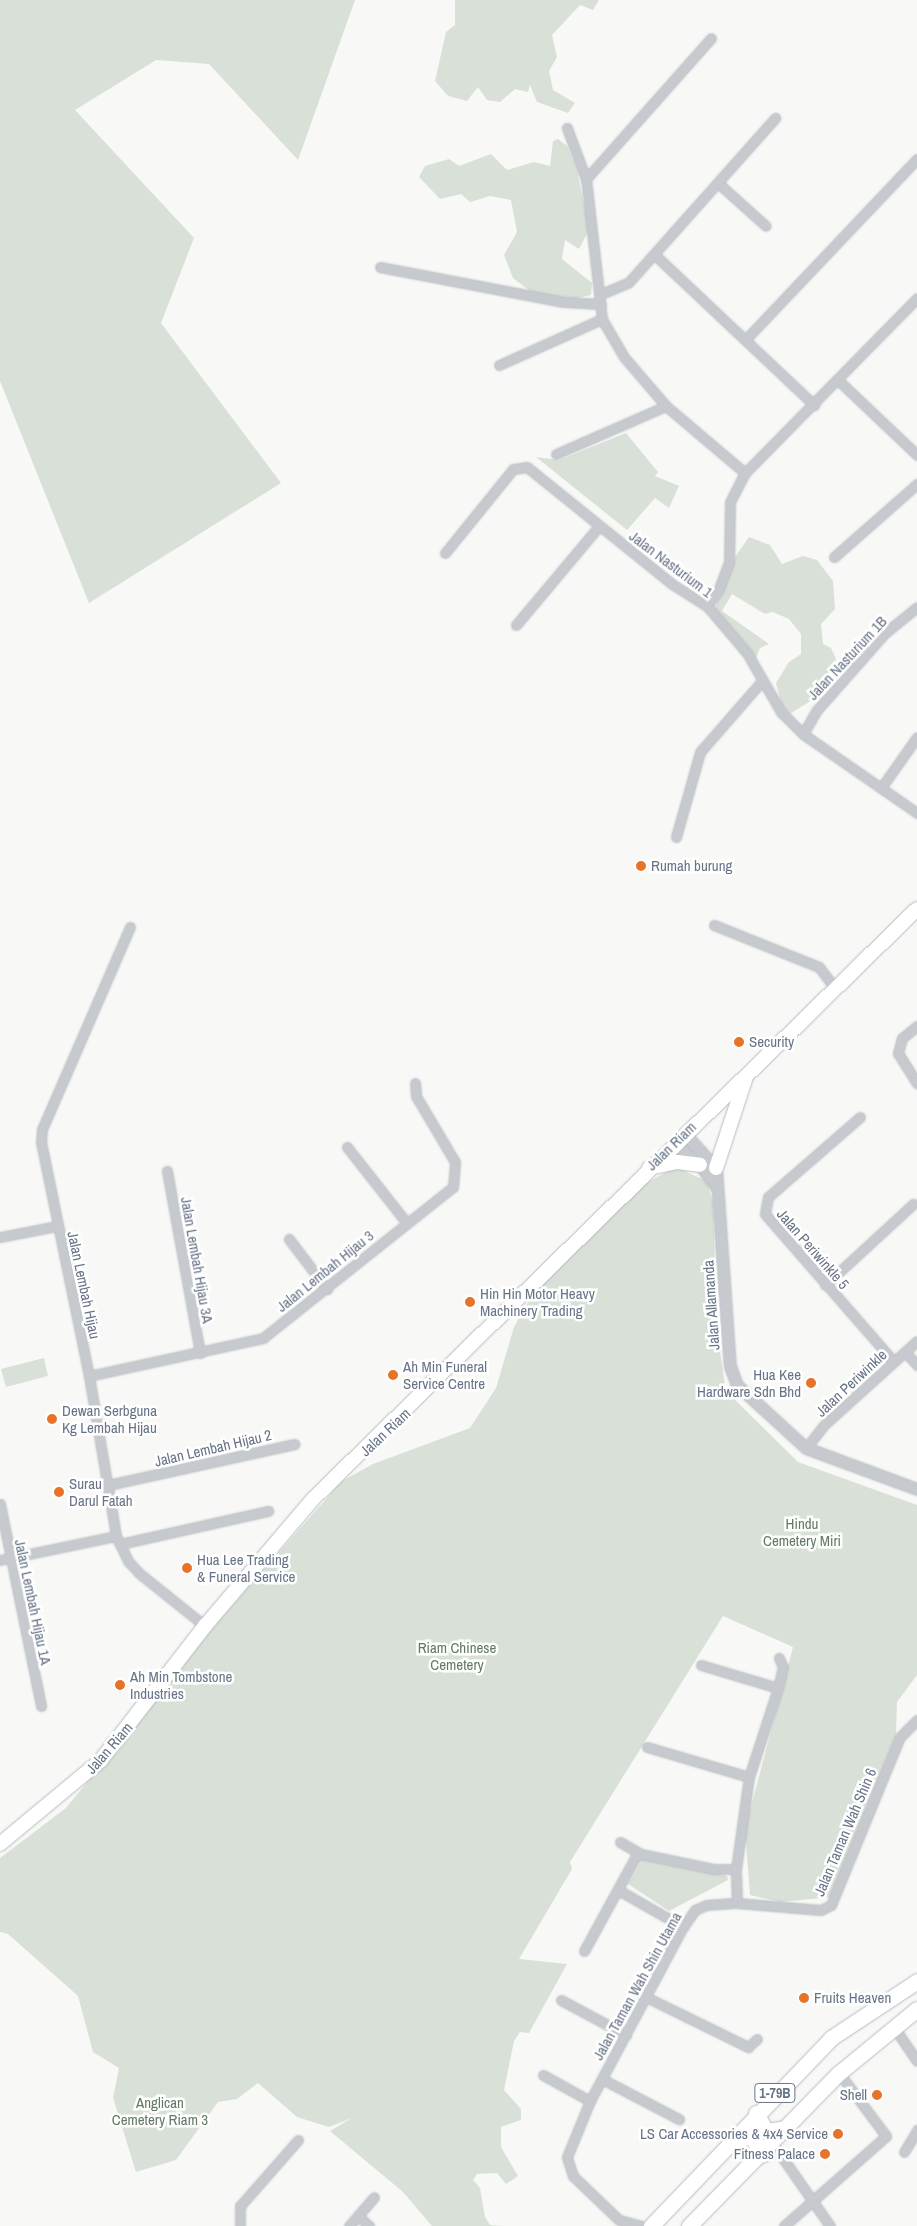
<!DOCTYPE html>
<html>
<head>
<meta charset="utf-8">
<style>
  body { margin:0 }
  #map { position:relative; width:917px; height:2226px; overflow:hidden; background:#f8f8f6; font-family:"Archivo Narrow",sans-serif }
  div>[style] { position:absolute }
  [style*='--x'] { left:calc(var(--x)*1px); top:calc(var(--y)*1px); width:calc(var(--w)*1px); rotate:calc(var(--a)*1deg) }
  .green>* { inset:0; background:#d9e0d7 }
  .roads { filter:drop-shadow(0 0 1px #b8bcc2) drop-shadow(0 0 1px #b8bcc2) }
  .minor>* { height:9px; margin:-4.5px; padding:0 4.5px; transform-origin:4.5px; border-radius:4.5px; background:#c6c9cd }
  .tertiary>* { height:11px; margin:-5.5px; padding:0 5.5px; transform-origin:5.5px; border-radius:5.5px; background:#c6c9cd }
  .secondary>* { height:14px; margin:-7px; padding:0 7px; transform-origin:7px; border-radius:7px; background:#fff }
  .trunk>* { height:15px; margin:-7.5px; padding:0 7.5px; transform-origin:7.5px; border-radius:7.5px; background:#fff }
  .dots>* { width:14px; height:14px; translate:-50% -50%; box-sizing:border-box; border:2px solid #fff; border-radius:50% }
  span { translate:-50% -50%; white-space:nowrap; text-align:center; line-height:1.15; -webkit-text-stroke:5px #fff; paint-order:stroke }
  .shield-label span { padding:1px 4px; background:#fff; border:1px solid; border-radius:4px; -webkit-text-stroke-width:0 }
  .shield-label { font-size:14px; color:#677487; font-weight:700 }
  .street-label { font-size:15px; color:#677487 }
  .poi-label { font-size:15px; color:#677487 }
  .left { translate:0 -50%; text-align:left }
  .right { translate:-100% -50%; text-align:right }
  .park-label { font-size:15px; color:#637962 }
</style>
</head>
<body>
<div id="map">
  <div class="green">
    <div style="clip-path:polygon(0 0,355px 0,298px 160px,209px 64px,156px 60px,75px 110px,194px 238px,161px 323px,281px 483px,89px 603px,0 381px)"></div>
    <div style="clip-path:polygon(455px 0,599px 0,593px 10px,580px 5px,552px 35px,557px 57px,549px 71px,553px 90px,575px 103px,568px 113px,537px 102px,530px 85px,528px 92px,515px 89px,500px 102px,487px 100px,478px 87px,467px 101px,448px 96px,435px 81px,446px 32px,455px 25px)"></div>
    <div style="clip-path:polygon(558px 139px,567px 146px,577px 170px,589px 230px,579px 249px,565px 240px,562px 259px,592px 283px,591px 295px,564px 301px,530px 291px,513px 278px,504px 255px,517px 232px,511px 200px,490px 196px,470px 202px,461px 194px,440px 199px,419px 177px,425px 166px,449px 159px,459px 166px,491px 154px,507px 170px,534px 162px,550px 166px,553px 141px)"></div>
    <div style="clip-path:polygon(626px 433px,658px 472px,655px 476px,679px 486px,669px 508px,655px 498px,627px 530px,536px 457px,559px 460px)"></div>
    <div style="clip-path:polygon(749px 537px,770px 545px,782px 564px,803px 556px,817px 560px,833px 581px,835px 609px,821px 624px,823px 644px,831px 648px,836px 659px,815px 698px,790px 714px,782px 706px,776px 683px,789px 662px,801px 654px,801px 634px,789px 619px,773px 612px,765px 614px,732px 594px,722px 611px,769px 644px,760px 648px,756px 658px,714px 611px,735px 557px)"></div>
    <div style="clip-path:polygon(676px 1167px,706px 1181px,713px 1202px,717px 1333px,726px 1391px,798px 1462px,917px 1505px,917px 1675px,897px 1702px,896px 1735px,832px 1897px,780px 1902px,750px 1895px,745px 1830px,793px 1647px,723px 1616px,570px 1862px,572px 1869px,519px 1959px,567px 1964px,529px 2033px,520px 2032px,514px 2041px,504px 2090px,521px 2109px,521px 2120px,501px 2127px,501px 2147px,518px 2176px,506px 2184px,497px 2173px,477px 2174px,473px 2180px,480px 2188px,485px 2217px,490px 2225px,503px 2226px,432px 2226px,403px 2192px,330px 2131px,352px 2118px,329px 2127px,297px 2117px,258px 2083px,237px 2099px,218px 2102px,176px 2160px,136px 2172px,113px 2098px,119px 2068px,93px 2052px,78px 1996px,8px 1934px,0 1932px,0 1858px,66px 1808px,221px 1618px,342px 1481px,373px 1464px,470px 1428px,496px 1388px,514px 1327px,536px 1288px,644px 1184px)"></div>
    <div style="clip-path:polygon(44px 1358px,48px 1376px,6px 1387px,1px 1369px)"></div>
    <div style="clip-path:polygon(644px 1857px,727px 1876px,728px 1880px,669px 1911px,628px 1884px)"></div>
  </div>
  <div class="roads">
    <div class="minor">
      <div style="--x:567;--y:128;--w:54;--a:69.6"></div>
      <div style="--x:718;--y:183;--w:64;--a:41.9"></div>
      <div style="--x:655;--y:255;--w:219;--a:43.3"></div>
      <div style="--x:380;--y:267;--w:187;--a:10.8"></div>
      <div style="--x:564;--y:302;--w:37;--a:3"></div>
      <div style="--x:601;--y:294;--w:30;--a:-23"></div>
      <div style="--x:629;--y:282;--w:220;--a:-48.3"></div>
      <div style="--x:746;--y:339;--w:248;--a:-46.5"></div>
      <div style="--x:499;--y:365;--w:113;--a:-24.1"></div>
      <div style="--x:838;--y:380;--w:109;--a:43.5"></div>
      <div style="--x:666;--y:406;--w:65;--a:-130.6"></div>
      <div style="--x:624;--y:357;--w:44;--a:-120.1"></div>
      <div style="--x:602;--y:319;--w:141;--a:-96.5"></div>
      <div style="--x:586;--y:179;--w:188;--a:-48.4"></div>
      <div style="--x:556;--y:454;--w:120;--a:-23.6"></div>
      <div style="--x:666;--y:406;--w:104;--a:40.3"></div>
      <div style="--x:445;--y:553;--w:108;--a:-51"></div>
      <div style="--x:513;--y:469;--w:14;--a:-8"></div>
      <div style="--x:527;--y:467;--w:186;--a:38.9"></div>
      <div style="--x:672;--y:584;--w:41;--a:32.2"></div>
      <div style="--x:707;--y:606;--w:62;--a:49.6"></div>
      <div style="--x:747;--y:653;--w:68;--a:60"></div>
      <div style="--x:781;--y:712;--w:31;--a:45"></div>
      <div style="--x:803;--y:734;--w:139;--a:34.7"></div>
      <div style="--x:834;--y:557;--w:111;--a:-41.3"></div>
      <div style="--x:707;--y:606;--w:19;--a:-54"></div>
      <div style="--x:718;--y:591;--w:31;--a:-69"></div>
      <div style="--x:729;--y:562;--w:60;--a:-89"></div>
      <div style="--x:730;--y:502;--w:33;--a:-63"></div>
      <div style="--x:745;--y:473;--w:245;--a:-45.5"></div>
      <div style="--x:516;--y:625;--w:129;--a:-50"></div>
      <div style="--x:803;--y:734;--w:28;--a:-60"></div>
      <div style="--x:817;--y:710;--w:103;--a:-48.6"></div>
      <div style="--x:885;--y:633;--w:41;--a:-39.1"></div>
      <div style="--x:881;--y:788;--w:62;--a:-54.8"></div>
      <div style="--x:676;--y:837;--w:88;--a:-74.2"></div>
      <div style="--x:700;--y:752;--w:94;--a:-48.9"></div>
      <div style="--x:714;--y:925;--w:113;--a:21.8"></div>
      <div style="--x:819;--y:967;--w:26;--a:53"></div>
      <div style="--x:130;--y:927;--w:220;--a:113.5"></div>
      <div style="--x:42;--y:1129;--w:13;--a:94"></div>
      <div style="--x:41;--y:1142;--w:239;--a:78.4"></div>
      <div style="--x:89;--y:1376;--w:162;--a:80.4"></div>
      <div style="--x:116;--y:1536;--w:28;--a:64"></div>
      <div style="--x:128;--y:1561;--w:16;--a:47"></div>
      <div style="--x:139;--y:1573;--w:85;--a:38.8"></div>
      <div style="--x:917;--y:1026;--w:19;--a:141"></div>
      <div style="--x:902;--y:1038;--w:16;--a:105"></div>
      <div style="--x:898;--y:1053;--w:36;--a:58"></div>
      <div style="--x:860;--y:1117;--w:122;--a:139"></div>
      <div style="--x:768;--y:1197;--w:17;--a:100"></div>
      <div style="--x:765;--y:1214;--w:196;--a:48.9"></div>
      <div style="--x:347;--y:1147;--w:95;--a:51.8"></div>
      <div style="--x:167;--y:1171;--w:185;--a:79.7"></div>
      <div style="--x:0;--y:1237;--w:58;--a:-10.9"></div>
      <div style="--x:289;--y:1239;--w:63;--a:52.8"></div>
      <div style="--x:825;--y:1285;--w:120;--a:-42.6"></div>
      <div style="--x:905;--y:1352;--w:18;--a:47"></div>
      <div style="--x:89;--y:1376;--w:178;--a:-12.3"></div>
      <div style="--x:263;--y:1338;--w:243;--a:-38.5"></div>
      <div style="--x:453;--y:1187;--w:25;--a:-85"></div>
      <div style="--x:455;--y:1162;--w:77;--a:-120.6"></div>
      <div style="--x:416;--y:1096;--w:13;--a:-94"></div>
      <div style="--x:806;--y:1448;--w:29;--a:-52"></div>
      <div style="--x:824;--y:1425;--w:125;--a:-42.1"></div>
      <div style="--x:108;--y:1485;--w:191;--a:-12.4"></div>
      <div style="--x:0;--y:1504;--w:206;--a:78.5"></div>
      <div style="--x:120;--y:1544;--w:152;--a:-12.6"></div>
      <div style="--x:0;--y:1560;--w:118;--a:-11.7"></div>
      <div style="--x:701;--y:1665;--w:80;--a:16.6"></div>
      <div style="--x:647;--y:1747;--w:106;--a:16.4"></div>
      <div style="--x:620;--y:1842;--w:24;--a:30"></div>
      <div style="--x:620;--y:1891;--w:73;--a:29.7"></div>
      <div style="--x:737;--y:1903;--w:84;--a:4.8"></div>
      <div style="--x:821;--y:1910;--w:11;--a:-27"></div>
      <div style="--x:831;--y:1905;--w:182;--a:-67.7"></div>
      <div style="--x:900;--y:1737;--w:24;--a:-45"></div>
      <div style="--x:584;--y:1951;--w:106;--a:-61.3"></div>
      <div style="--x:635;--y:1858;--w:7;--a:-34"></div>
      <div style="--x:641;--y:1854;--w:75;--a:11.6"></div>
      <div style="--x:714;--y:1869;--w:22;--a:0"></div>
      <div style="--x:646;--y:1997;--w:114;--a:26.1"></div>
      <div style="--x:748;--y:2047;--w:12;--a:-42"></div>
      <div style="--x:561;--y:2000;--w:74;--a:28.3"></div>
      <div style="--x:893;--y:2026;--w:42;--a:55.6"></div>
      <div style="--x:543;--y:2075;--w:54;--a:29"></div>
      <div style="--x:602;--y:2079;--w:87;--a:27.5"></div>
      <div style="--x:773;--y:2144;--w:100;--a:55.2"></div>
      <div style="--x:904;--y:2152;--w:26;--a:-59"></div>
      <div style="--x:358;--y:2216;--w:15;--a:42"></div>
      <div style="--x:240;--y:2226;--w:20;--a:-90"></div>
      <div style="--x:240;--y:2206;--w:88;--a:-48.7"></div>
      <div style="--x:349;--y:2226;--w:38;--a:-49"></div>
      <div style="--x:642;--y:2226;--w:24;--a:-165"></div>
      <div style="--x:619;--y:2220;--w:64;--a:-136.3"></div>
      <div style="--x:573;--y:2176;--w:20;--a:-108"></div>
      <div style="--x:567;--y:2157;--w:61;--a:-67.7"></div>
      <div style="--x:590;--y:2101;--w:197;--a:-61.9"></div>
      <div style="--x:683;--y:1927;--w:21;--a:-55"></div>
      <div style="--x:695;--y:1910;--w:12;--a:-24"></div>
      <div style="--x:706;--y:1905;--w:31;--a:-4"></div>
      <div style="--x:737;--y:1903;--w:34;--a:-92"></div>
      <div style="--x:736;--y:1869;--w:93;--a:-82"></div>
      <div style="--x:749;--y:1777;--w:94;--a:-72"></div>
      <div style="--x:778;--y:1688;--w:22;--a:-77"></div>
      <div style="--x:783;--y:1667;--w:10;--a:-114"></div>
      <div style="--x:784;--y:2226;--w:136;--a:-41.4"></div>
      <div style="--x:886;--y:2136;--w:79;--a:-126.7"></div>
    </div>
    <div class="tertiary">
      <div style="--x:684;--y:1133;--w:47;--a:47.6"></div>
      <div style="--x:716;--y:1168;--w:198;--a:86"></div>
      <div style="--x:730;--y:1366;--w:20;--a:70"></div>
      <div style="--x:737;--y:1385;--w:93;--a:42.4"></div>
      <div style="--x:806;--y:1448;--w:118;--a:20.3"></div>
      <div style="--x:674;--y:1143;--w:34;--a:40"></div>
      <div style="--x:700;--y:1165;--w:27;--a:54"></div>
    </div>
    <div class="secondary">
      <div style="--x:649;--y:1168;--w:29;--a:-12"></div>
      <div style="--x:677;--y:1162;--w:23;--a:7"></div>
      <div style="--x:716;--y:1168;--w:96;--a:-71.8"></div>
      <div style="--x:0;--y:1844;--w:131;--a:-39.7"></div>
      <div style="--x:101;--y:1760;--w:170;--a:-52.2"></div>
      <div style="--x:205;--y:1626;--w:167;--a:-49.6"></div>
      <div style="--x:313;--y:1499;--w:844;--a:-44.33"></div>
    </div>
    <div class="trunk">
      <div style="--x:756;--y:2113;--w:21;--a:61"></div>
      <div style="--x:766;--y:2131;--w:22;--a:-8"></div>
      <div style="--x:732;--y:2141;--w:21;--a:-14"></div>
      <div style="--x:752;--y:2136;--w:21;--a:61"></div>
      <div style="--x:651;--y:2226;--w:260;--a:-46.2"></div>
      <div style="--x:831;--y:2038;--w:103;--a:-33.5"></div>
      <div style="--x:689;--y:2226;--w:214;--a:-45.6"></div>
      <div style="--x:839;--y:2073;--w:101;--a:-39.4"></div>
    </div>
  </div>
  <div class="dots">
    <div style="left:641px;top:866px;background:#e57329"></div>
    <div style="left:739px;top:1042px;background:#e57329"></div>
    <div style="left:470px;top:1302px;background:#e57329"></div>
    <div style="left:393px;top:1375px;background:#e57329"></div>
    <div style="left:811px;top:1383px;background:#e57329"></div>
    <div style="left:52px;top:1419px;background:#e57329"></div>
    <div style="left:59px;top:1492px;background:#e57329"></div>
    <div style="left:187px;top:1568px;background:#e57329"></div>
    <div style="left:120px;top:1685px;background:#e57329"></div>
    <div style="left:804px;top:1998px;background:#e57329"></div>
    <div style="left:877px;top:2095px;background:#e57329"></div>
    <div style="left:838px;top:2134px;background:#e57329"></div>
    <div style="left:825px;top:2154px;background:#e57329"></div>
  </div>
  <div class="shield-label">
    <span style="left:775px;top:2093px">1-79B</span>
  </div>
  <div class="street-label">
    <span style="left:671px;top:564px;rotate:37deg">Jalan Nasturium 1</span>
    <span style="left:847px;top:658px;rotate:-47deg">Jalan Nasturium 1B</span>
    <span style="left:671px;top:1146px;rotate:-44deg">Jalan Riam</span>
    <span style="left:813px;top:1249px;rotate:49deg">Jalan Periwinkle 5</span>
    <span style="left:197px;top:1260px;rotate:80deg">Jalan Lembah Hijau 3A</span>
    <span style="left:325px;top:1271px;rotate:-39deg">Jalan Lembah Hijau 3</span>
    <span style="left:84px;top:1285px;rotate:78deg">Jalan Lembah Hijau</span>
    <span style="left:711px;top:1305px;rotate:-94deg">Jalan Allamanda</span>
    <span style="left:851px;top:1383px;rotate:-43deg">Jalan Periwinkle</span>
    <span style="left:385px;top:1432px;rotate:-43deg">Jalan Riam</span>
    <span style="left:213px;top:1448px;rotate:-13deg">Jalan Lembah Hijau 2</span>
    <span style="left:33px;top:1602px;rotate:78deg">Jalan Lembah Hijau 1A</span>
    <span style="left:109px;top:1748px;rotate:-49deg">Jalan Riam</span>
    <span style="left:845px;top:1832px;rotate:-67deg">Jalan Taman Wah Shin 6</span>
    <span style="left:637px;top:1986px;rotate:-61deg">Jalan Taman Wah Shin Utama</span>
  </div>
  <div class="poi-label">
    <span class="left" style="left:651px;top:866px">Rumah burung</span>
    <span class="left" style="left:749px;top:1042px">Security</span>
    <span class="left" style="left:480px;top:1302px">Hin Hin Motor Heavy<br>Machinery Trading</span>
    <span class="left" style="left:403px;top:1375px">Ah Min Funeral<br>Service Centre</span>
    <span class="right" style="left:801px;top:1383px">Hua Kee<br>Hardware Sdn Bhd</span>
    <span class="left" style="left:62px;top:1419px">Dewan Serbguna<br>Kg Lembah Hijau</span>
    <span class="left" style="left:69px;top:1492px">Surau<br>Darul Fatah</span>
    <span class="left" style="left:197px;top:1568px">Hua Lee Trading<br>&amp; Funeral Service</span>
    <span class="left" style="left:130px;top:1685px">Ah Min Tombstone<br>Industries</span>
    <span class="left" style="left:814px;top:1998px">Fruits Heaven</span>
    <span class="right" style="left:867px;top:2095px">Shell</span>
    <span class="right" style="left:828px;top:2134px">LS Car Accessories &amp; 4x4 Service</span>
    <span class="right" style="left:815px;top:2154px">Fitness Palace</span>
  </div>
  <div class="park-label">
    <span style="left:802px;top:1532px">Hindu<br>Cemetery Miri</span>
    <span style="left:457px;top:1656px">Riam Chinese<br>Cemetery</span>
    <span style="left:160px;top:2111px">Anglican<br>Cemetery Riam 3</span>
  </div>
</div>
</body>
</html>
